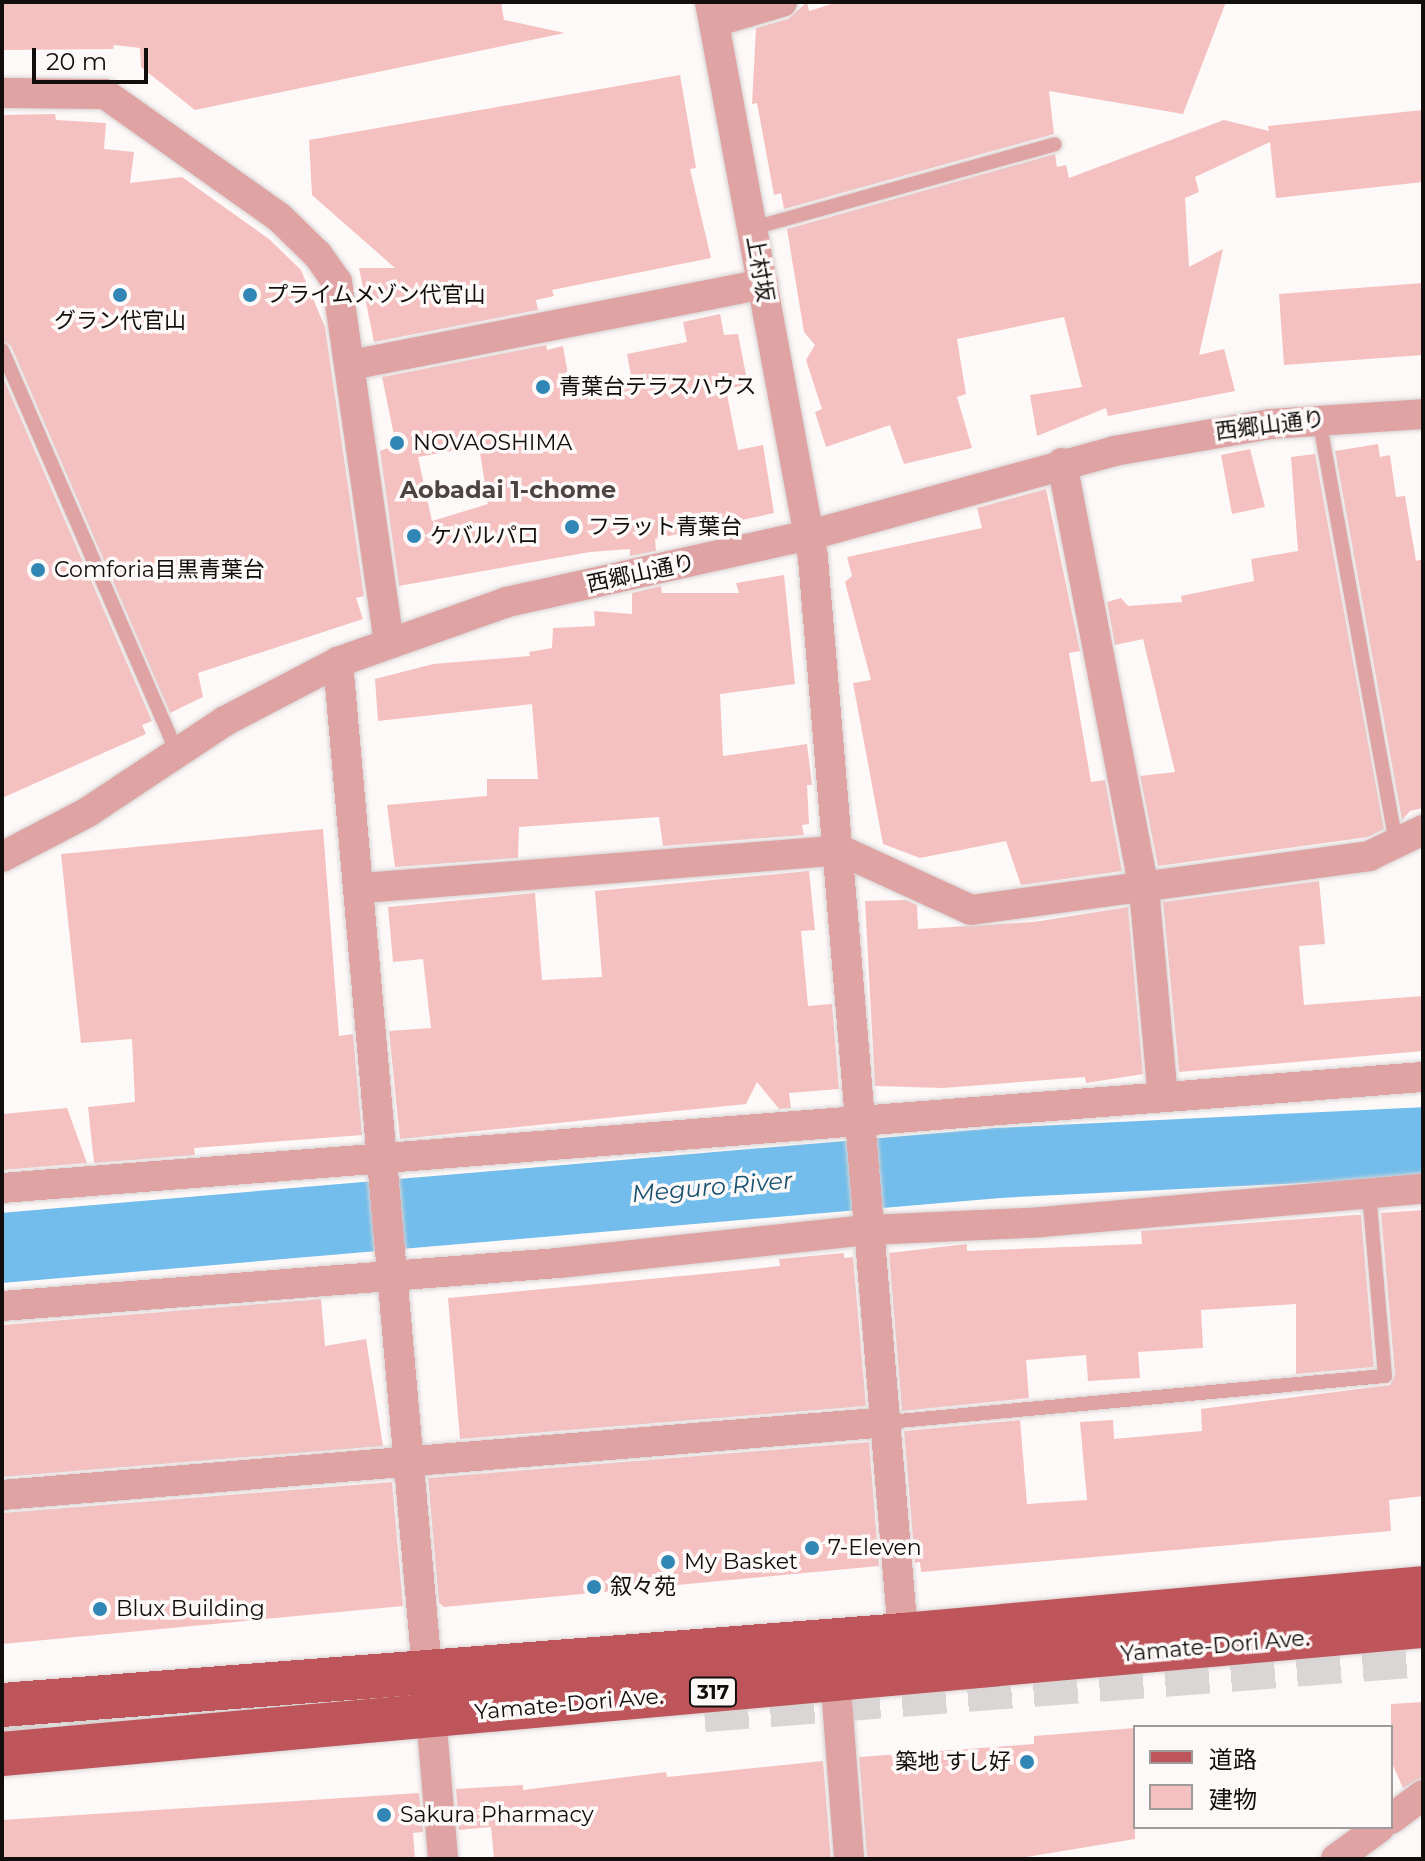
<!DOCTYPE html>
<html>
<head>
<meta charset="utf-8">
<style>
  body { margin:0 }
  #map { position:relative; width:1425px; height:1861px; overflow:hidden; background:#fef9f9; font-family:Montserrat,"Noto Sans JP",sans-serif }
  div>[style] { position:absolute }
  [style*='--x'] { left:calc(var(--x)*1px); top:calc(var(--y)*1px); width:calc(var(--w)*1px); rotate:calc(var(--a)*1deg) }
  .river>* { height:70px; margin:-35px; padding:0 35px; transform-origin:35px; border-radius:35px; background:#72bdeb }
  .building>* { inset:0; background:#f4c1c0 }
  .motorway-tunnel>* { height:44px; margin-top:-22px; transform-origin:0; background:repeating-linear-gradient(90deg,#dbd6d6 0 44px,transparent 0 66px) }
  .roads { filter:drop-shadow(0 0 2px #d8d3d3) drop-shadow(0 0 2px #d8d3d3) }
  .service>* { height:14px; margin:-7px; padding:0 7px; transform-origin:7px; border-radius:7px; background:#dfa3a3 }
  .minor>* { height:30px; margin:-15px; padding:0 15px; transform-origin:15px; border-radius:15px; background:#dfa3a3 }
  .primary>* { height:44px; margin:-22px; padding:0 22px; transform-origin:22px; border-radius:22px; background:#be555a }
  .dots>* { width:22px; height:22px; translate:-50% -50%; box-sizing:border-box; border:4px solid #fef9f9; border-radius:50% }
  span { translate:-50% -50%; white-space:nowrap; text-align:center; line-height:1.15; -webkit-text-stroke:7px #fef9f9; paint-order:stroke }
  .shield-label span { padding:2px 6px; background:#fef9f9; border:2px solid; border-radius:6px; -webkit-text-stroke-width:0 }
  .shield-label { font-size:20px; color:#120e0e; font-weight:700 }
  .street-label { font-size:22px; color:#120e0e }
  .poi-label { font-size:22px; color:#120e0e }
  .left { translate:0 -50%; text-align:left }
  .right { translate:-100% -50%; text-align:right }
  .neighbourhood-label { font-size:24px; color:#4d4343; font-weight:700 }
  .water-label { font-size:24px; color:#185271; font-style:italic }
  .frame { position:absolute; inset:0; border:4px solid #120e0e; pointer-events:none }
  .legend { position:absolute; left:1133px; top:1725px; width:260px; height:104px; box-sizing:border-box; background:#fef9f9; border:2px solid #a09b9b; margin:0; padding:10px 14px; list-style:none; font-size:24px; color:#120e0e }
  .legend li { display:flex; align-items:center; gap:16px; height:40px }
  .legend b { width:40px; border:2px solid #a09b9b }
  .scale { position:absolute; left:32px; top:48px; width:116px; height:36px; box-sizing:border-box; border:4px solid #120e0e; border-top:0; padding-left:10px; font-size:24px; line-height:28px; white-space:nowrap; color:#120e0e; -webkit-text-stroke:6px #fef9f9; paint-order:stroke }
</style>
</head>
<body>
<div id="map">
  <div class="river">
    <div style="--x:2;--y:1248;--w:999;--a:-4.88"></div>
    <div style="--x:997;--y:1163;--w:427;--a:-2.8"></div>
  </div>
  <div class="building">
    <div style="clip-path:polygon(2px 2px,501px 2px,504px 20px,565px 33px,195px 110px,141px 67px,140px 48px,114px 45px,113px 49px,2px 50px)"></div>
    <div style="clip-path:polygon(807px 2px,809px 11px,838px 2px,1226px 2px,1183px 114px,1049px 91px,1054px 134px,784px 209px,781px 193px,774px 195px,757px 103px,752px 104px,756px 28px,788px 19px)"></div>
    <div style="clip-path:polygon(680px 75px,696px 168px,690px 169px,711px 258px,552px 290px,554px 296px,536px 300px,538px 310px,374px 342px,359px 268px,395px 268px,312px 195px,309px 140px)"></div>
    <div style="clip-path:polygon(1423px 110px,1423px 182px,1276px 198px,1270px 142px,1195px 177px,1199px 192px,1185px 198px,1189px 267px,1223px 249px,1199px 355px,1224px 349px,1235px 391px,1108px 416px,1106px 408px,1037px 436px,1030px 395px,1082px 387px,1064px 317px,957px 339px,966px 394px,957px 397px,972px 448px,904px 464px,890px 425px,826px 447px,815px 412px,822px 409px,806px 360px,815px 345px,804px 332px,787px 229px,1055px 154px,1057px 167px,1066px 165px,1069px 178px,1224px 120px,1269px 131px,1268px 126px)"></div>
    <div style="clip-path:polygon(55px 114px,56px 120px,106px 123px,104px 149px,134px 152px,130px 183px,182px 177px,269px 239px,301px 270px,325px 327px,364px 596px,356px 598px,363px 619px,198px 673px,203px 697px,170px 713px,11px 346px,2px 340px,2px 115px)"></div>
    <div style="clip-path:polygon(1423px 283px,1423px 355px,1284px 365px,1279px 294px)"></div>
    <div style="clip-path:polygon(evenodd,720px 314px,724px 335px,738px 334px,748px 385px,726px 389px,738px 450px,763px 445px,774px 513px,655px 539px,656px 551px,630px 556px,630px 549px,590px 552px,399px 586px,380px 451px,396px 445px,382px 377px,546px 345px,547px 350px,563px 346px,572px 398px,633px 386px,627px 354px,687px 342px,683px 322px,720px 314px,479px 446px,488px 504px,432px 521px,418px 457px,479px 446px)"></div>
    <div style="clip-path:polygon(2px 375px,152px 721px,142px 725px,146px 734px,2px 798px)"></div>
    <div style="clip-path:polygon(1378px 444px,1380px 457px,1390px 455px,1396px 497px,1405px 496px,1416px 561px,1423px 559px,1423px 808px,1410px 811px,1402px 820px,1335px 451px)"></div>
    <div style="clip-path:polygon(1250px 449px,1265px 507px,1232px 514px,1221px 455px)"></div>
    <div style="clip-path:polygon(1315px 454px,1384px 829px,1368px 837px,1158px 866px,1140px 776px,1175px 772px,1143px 639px,1115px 645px,1107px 602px,1121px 598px,1128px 606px,1182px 602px,1181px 596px,1254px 581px,1251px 559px,1298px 551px,1291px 457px)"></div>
    <div style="clip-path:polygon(1046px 489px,1080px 651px,1069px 653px,1091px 782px,1105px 780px,1122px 871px,1021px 885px,1006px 841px,920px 858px,883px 844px,853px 683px,871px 680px,845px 582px,852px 576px,847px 557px,982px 528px,977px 508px)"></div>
    <div style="clip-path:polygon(784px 575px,795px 684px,720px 694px,723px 756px,807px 744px,812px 785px,807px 785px,809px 824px,802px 825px,804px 835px,663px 846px,659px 817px,519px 827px,518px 858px,395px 867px,387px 805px,487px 796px,487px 779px,538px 779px,532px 704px,378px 721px,375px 679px,433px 664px,530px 656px,529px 652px,552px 648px,553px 628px,595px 626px,594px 611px,632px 614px,632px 593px,661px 586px,662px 593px,739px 593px,736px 583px)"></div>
    <div style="clip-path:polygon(323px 829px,339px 1036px,353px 1034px,362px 1135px,194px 1148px,195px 1155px,94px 1163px,88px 1107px,135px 1102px,132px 1039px,81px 1043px,61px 854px)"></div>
    <div style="clip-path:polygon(809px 871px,815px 930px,801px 931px,808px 1006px,832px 1004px,839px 1089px,789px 1093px,791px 1108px,779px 1109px,757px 1082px,746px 1104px,400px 1139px,389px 1031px,431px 1028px,423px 959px,393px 962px,388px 907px,535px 893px,542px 980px,602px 977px,595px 891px)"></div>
    <div style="clip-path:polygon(1319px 881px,1325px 944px,1299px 946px,1304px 1005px,1423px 996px,1423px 1051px,1179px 1072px,1163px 902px)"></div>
    <div style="clip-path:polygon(906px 900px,917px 905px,918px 929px,1034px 922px,1128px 907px,1143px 1074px,1086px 1083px,1085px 1077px,943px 1088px,875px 1086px,865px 901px)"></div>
    <div style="clip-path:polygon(67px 1108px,87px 1163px,2px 1170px,2px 1114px)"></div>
    <div style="clip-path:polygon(1423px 1210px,1423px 1496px,1389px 1500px,1391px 1531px,921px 1572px,920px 1562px,915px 1563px,904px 1431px,1020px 1420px,1027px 1504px,1087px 1500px,1080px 1422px,1113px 1420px,1114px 1439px,1202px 1431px,1201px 1409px,1390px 1385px,1395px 1375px,1381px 1213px)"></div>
    <div style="clip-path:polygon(1355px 1215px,1361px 1215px,1374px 1367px,1296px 1374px,1296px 1304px,1201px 1310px,1203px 1348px,1138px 1352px,1140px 1378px,1088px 1381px,1086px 1355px,1026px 1360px,1029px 1398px,902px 1411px,889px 1253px,967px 1244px,967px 1251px,1142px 1244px,1141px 1231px)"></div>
    <div style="clip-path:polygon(844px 1253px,844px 1258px,853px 1257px,866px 1406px,460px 1439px,448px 1298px,724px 1272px,780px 1266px,779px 1259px)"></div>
    <div style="clip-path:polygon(321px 1299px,325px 1346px,366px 1339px,383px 1446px,2px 1477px,2px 1325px)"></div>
    <div style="clip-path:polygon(869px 1442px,879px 1566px,444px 1607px,439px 1603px,428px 1478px)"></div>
    <div style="clip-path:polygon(392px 1482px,403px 1606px,2px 1644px,2px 1513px)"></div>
    <div style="clip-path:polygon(1423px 1702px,1423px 1777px,1403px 1788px,1391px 1761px,1391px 1704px)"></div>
    <div style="clip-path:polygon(1135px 1728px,1135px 1839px,1015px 1859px,867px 1859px,859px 1757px,1034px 1744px,1034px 1736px)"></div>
    <div style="clip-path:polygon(823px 1761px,831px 1859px,494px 1859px,491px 1827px,459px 1830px,456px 1789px,523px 1785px,523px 1790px,666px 1772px,667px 1777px)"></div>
    <div style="clip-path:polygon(419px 1793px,423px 1832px,413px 1833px,415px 1859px,2px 1859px,2px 1820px)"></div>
  </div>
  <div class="motorway-tunnel">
    <div style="--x:704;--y:1710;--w:721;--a:-4.37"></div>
    <div style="--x:2;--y:1727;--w:130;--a:-1.3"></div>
  </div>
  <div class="roads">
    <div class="service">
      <div style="--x:753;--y:228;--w:313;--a:-15.5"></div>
      <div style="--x:2;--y:350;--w:439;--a:66.5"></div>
      <div style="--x:1319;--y:419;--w:429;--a:79.7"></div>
      <div style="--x:888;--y:1422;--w:499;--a:-5.3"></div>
      <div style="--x:1385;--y:1376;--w:184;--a:-95"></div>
    </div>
    <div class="minor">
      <div style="--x:710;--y:2;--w:565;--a:79.5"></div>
      <div style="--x:813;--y:558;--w:1081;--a:85.22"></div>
      <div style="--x:714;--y:22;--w:71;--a:-16.4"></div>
      <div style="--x:2;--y:93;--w:103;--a:0.6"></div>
      <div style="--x:105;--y:94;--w:213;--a:35.3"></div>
      <div style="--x:279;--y:217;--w:54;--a:44.3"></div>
      <div style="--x:318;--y:255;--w:33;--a:55"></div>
      <div style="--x:337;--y:282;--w:364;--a:81.8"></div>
      <div style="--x:351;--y:365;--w:420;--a:-11.1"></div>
      <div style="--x:1062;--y:463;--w:434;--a:79.1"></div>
      <div style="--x:1144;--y:889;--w:208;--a:84.8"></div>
      <div style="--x:338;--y:662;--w:1012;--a:84.95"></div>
      <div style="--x:2;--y:857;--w:97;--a:-27.6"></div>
      <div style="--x:88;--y:812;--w:164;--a:-33.6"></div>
      <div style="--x:225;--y:721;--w:127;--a:-27.6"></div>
      <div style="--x:338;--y:662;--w:179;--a:-19.5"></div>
      <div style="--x:507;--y:602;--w:310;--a:-12.5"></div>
      <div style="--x:810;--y:535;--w:315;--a:-15.4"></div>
      <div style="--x:1114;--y:451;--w:158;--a:-9.8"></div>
      <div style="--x:1270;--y:424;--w:153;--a:-3.7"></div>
      <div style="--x:362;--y:888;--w:480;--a:-4.5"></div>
      <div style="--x:840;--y:850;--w:144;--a:24.6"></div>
      <div style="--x:971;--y:910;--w:402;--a:-7.7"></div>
      <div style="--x:1369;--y:856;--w:60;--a:-25.7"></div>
      <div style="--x:2;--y:1188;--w:1425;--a:-4.47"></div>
      <div style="--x:2;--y:1306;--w:558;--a:-4.42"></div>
      <div style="--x:558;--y:1263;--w:313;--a:-6.1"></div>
      <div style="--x:869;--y:1230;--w:173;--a:-2.6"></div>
      <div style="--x:1042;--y:1222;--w:382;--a:-5"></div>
      <div style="--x:2;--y:1495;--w:889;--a:-4.71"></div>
      <div style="--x:834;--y:1662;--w:198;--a:85.6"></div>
      <div style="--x:431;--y:1715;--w:144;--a:85.2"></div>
      <div style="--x:1391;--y:1819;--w:40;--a:-37"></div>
      <div style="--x:1336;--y:1859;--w:54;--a:-36"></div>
    </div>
    <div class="primary">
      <div style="--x:2;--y:1705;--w:904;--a:-4.44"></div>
      <div style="--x:903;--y:1635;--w:522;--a:-5.16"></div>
      <div style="--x:2;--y:1754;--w:1427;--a:-5.15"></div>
    </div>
  </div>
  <div class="dots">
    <div style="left:120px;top:295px;background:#3086b5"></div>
    <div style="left:250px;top:295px;background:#3086b5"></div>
    <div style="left:543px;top:387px;background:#3086b5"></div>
    <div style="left:397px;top:443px;background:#3086b5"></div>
    <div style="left:572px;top:527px;background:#3086b5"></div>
    <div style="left:414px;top:536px;background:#3086b5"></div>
    <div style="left:38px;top:570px;background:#3086b5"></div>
    <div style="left:812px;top:1548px;background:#3086b5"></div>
    <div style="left:668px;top:1562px;background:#3086b5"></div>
    <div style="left:594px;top:1587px;background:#3086b5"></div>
    <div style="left:100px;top:1609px;background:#3086b5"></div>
    <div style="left:1027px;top:1762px;background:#3086b5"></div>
    <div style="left:384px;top:1815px;background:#3086b5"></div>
  </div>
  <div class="shield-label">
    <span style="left:713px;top:1692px">317</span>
  </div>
  <div class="street-label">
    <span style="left:760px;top:269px;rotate:80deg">上村坂</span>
    <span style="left:1270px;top:425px;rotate:-7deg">西郷山通り</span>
    <span style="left:641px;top:573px;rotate:-12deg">西郷山通り</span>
    <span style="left:1215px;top:1646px;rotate:-5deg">Yamate-Dori Ave.</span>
    <span style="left:569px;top:1704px;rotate:-5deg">Yamate-Dori Ave.</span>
  </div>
  <div class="poi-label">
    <span class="left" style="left:266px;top:295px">プライムメゾン代官山</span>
    <span style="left:120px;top:321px">グラン代官山</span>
    <span class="left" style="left:559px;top:387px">青葉台テラスハウス</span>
    <span class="left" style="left:413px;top:443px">NOVAOSHIMA</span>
    <span class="left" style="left:588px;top:527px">フラット青葉台</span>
    <span class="left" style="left:430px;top:536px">ケバルパロ</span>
    <span class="left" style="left:54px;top:570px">Comforia目黒青葉台</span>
    <span class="left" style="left:828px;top:1548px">7-Eleven</span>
    <span class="left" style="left:684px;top:1562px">My Basket</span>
    <span class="left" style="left:610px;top:1587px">叙々苑</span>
    <span class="left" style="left:116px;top:1609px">Blux Building</span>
    <span class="right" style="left:1011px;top:1762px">築地 すし好</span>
    <span class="left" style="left:400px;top:1815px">Sakura Pharmacy</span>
  </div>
  <div class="neighbourhood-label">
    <span style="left:508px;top:490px">Aobadai 1-chome</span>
  </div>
  <div class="water-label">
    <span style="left:712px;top:1187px;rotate:-5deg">Meguro River</span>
  </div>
  <div class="frame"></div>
  <ul class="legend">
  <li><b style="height:10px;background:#be555a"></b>道路</li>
  <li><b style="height:22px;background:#f4c1c0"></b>建物</li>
  </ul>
  <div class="scale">20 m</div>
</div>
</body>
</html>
